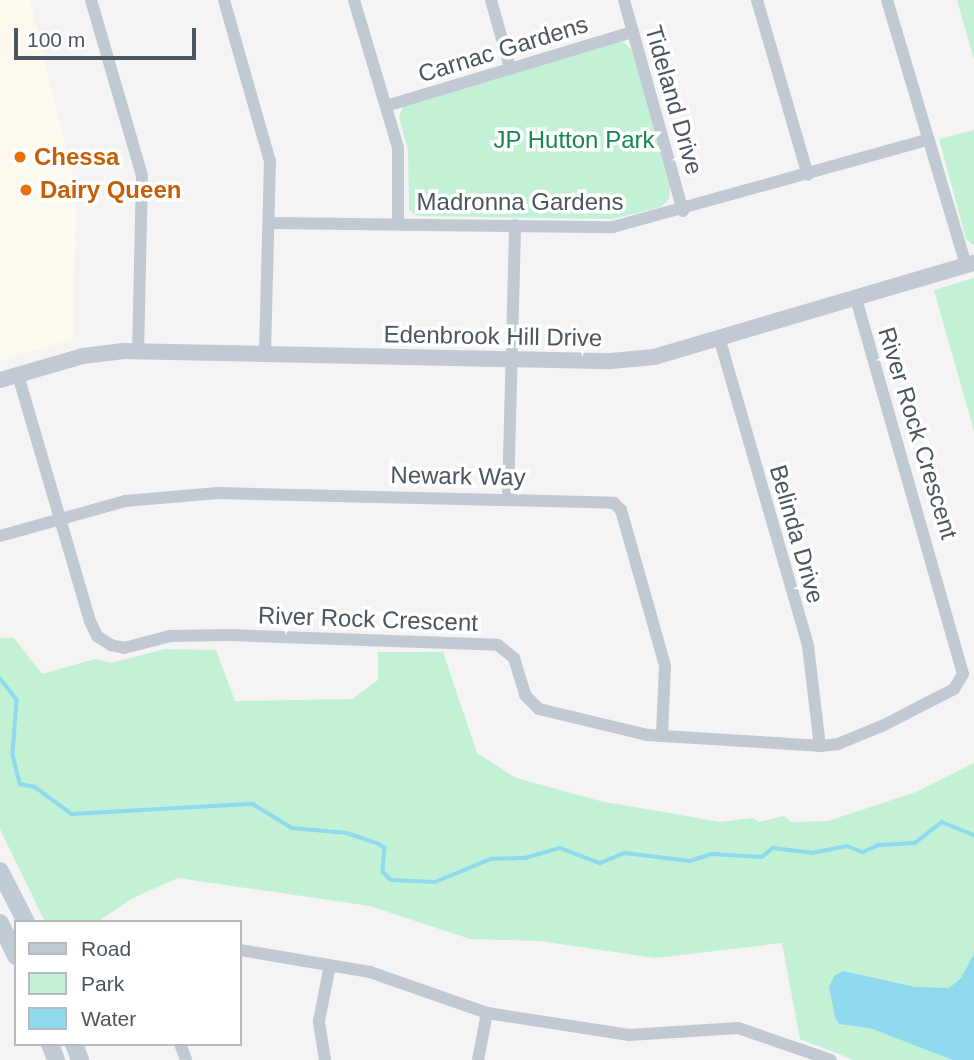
<!DOCTYPE html>
<html>
<head>
<meta charset="utf-8">
<style>
  body { margin:0 }
  #map { position:relative; width:974px; height:1060px; overflow:hidden; background:#f5f3f3; font-family:Arial,sans-serif }
  div>[style] { position:absolute }
  [style*='--x'] { left:calc(var(--x)*1px); top:calc(var(--y)*1px); width:calc(var(--w)*1px); rotate:calc(var(--a)*1deg) }
  .commercial>* { inset:0; background:#fdf9ef }
  .green>* { inset:0; background:#c3f1d5 }
  .water>* { inset:0; background:#90daee }
  .stream>* { height:3.5px; margin:-1.75px; padding:0 1.75px; transform-origin:1.75px; border-radius:1.75px; background:#90daee }
  .minor>* { height:12px; margin:-6px; padding:0 6px; transform-origin:6px; border-radius:6px; background:#c1cad2 }
  .tertiary>* { height:16px; margin:-8px; padding:0 8px; transform-origin:8px; border-radius:8px; background:#c1cad2 }
  .secondary>* { height:18px; margin:-9px; padding:0 9px; transform-origin:9px; border-radius:9px; background:#c1cbd6 }
  .dots>* { width:19px; height:19px; translate:-50% -50%; box-sizing:border-box; border:4px solid #fff; border-radius:50% }
  span { translate:-50% -50%; white-space:nowrap; text-align:center; line-height:1.15; -webkit-text-stroke:7px #fff; paint-order:stroke }
  .street-label { font-size:24px; color:#4a5661 }
  .park-label { font-size:24px; color:#17864f }
  .food-label { font-size:24px; color:#c56008; font-weight:700 }
  .left { translate:0 -50%; text-align:left }
  .legend { position:absolute; left:14px; top:920px; width:228px; height:126px; box-sizing:border-box; background:#fff; border:2px solid #b7bbc0; margin:0; padding:9px 12px; list-style:none; font-size:21px; color:#4a5661 }
  .legend li { display:flex; align-items:center; gap:14px; height:35px }
  .legend b { width:35px; border:2px solid #b7bbc0 }
  .scale { position:absolute; left:14px; top:28px; width:182px; height:32px; box-sizing:border-box; border:4px solid #4a5661; border-top:0; padding-left:9px; font-size:21px; line-height:24px; white-space:nowrap; color:#4a5661; -webkit-text-stroke:5px #fff; paint-order:stroke }
</style>
</head>
<body>
<div id="map">
  <div class="commercial">
    <div style="clip-path:polygon(0 0,30px 0,76px 190px,74px 339px,0 361px)"></div>
  </div>
  <div class="green">
    <div style="clip-path:polygon(957px 0,974px 0,974px 60px)"></div>
    <div style="clip-path:polygon(623px 41px,632px 51px,670px 187px,669px 199px,661px 207px,613px 219px,417px 216px,409px 210px,408px 151px,399px 117px,403px 107px)"></div>
    <div style="clip-path:polygon(974px 130px,974px 246px,966px 239px,939px 139px)"></div>
    <div style="clip-path:polygon(974px 278px,974px 431px,934px 290px)"></div>
    <div style="clip-path:polygon(0 638px,14px 638px,42px 674px,95px 659px,111px 663px,165px 649px,216px 650px,235px 701px,352px 699px,378px 680px,378px 652px,443px 652px,477px 753px,516px 778px,600px 801px,720px 822px,752px 818px,759px 822px,784px 816px,791px 822px,828px 821px,916px 792px,974px 763px,974px 1060px,854px 1060px,800px 1039px,782px 943px,655px 958px,540px 941px,470px 939px,370px 906px,178px 878px,133px 898px,97px 922px,45px 922px,0 829px)"></div>
  </div>
  <div class="water">
    <div style="clip-path:polygon(974px 954px,974px 1060px,953px 1060px,870px 1028px,839px 1024px,835px 1017px,829px 987px,834px 976px,843px 971px,915px 987px,949px 988px,961px 978px)"></div>
  </div>
  <div class="stream">
    <div style="--x:0;--y:678;--w:28;--a:52"></div>
    <div style="--x:17;--y:700;--w:55;--a:94.2"></div>
    <div style="--x:13;--y:755;--w:30;--a:76"></div>
    <div style="--x:20;--y:784;--w:15;--a:11"></div>
    <div style="--x:35;--y:787;--w:46;--a:36.1"></div>
    <div style="--x:72;--y:814;--w:181;--a:-3.2"></div>
    <div style="--x:253;--y:804;--w:46;--a:31.6"></div>
    <div style="--x:292;--y:828;--w:55;--a:5.2"></div>
    <div style="--x:347;--y:833;--w:34;--a:19"></div>
    <div style="--x:379;--y:844;--w:7;--a:34"></div>
    <div style="--x:385;--y:848;--w:24;--a:95"></div>
    <div style="--x:383;--y:872;--w:11;--a:45"></div>
    <div style="--x:391;--y:880;--w:44;--a:2.6"></div>
    <div style="--x:435;--y:882;--w:61;--a:-22.3"></div>
    <div style="--x:491;--y:859;--w:34;--a:-2"></div>
    <div style="--x:525;--y:858;--w:36;--a:-16"></div>
    <div style="--x:560;--y:848;--w:43;--a:20.6"></div>
    <div style="--x:600;--y:863;--w:27;--a:-22"></div>
    <div style="--x:625;--y:853;--w:65;--a:7"></div>
    <div style="--x:690;--y:861;--w:23;--a:-18"></div>
    <div style="--x:712;--y:854;--w:50;--a:3.4"></div>
    <div style="--x:762;--y:857;--w:14;--a:-39"></div>
    <div style="--x:773;--y:848;--w:39;--a:7"></div>
    <div style="--x:812;--y:853;--w:36;--a:-11"></div>
    <div style="--x:847;--y:846;--w:17;--a:21"></div>
    <div style="--x:863;--y:852;--w:17;--a:-24"></div>
    <div style="--x:879;--y:845;--w:36;--a:-3"></div>
    <div style="--x:915;--y:843;--w:34;--a:-38"></div>
    <div style="--x:942;--y:822;--w:35;--a:22"></div>
  </div>
  <div class="minor">
    <div style="--x:91;--y:0;--w:183;--a:73.8"></div>
    <div style="--x:142;--y:176;--w:175;--a:91.3"></div>
    <div style="--x:224;--y:0;--w:167;--a:74.1"></div>
    <div style="--x:270;--y:161;--w:193;--a:91.5"></div>
    <div style="--x:354;--y:0;--w:154;--a:73.4"></div>
    <div style="--x:398;--y:148;--w:75;--a:90"></div>
    <div style="--x:491;--y:0;--w:71;--a:74.4"></div>
    <div style="--x:624;--y:0;--w:219;--a:74.4"></div>
    <div style="--x:757;--y:0;--w:182;--a:73.8"></div>
    <div style="--x:887;--y:0;--w:277;--a:73.4"></div>
    <div style="--x:386;--y:106;--w:258;--a:-16.7"></div>
    <div style="--x:270;--y:223;--w:343;--a:0.7"></div>
    <div style="--x:613;--y:227;--w:326;--a:-15.5"></div>
    <div style="--x:719;--y:337;--w:322;--a:73.9"></div>
    <div style="--x:808;--y:646;--w:101;--a:83.2"></div>
    <div style="--x:18;--y:375;--w:256;--a:73.7"></div>
    <div style="--x:90;--y:621;--w:17;--a:65"></div>
    <div style="--x:97;--y:636;--w:17;--a:33"></div>
    <div style="--x:111;--y:645;--w:13;--a:13"></div>
    <div style="--x:124;--y:648;--w:48;--a:-14.6"></div>
    <div style="--x:170;--y:636;--w:60;--a:-1"></div>
    <div style="--x:230;--y:635;--w:268;--a:2.1"></div>
    <div style="--x:498;--y:645;--w:21;--a:39"></div>
    <div style="--x:514;--y:658;--w:39;--a:73"></div>
    <div style="--x:525;--y:695;--w:20;--a:45"></div>
    <div style="--x:539;--y:709;--w:111;--a:13.5"></div>
    <div style="--x:647;--y:735;--w:173;--a:3.6"></div>
    <div style="--x:820;--y:746;--w:18;--a:-6"></div>
    <div style="--x:838;--y:744;--w:50;--a:-22.4"></div>
    <div style="--x:884;--y:725;--w:79;--a:-27.2"></div>
    <div style="--x:954;--y:689;--w:17;--a:-59"></div>
    <div style="--x:963;--y:674;--w:393;--a:-105.9"></div>
    <div style="--x:508;--y:497;--w:272;--a:-88.5"></div>
    <div style="--x:0;--y:536;--w:130;--a:-15.6"></div>
    <div style="--x:125;--y:501;--w:93;--a:-4.9"></div>
    <div style="--x:218;--y:493;--w:396;--a:1.4"></div>
    <div style="--x:614;--y:503;--w:10;--a:45"></div>
    <div style="--x:621;--y:510;--w:162;--a:74.2"></div>
    <div style="--x:665;--y:666;--w:70;--a:92.5"></div>
    <div style="--x:240;--y:950;--w:132;--a:9.6"></div>
    <div style="--x:370;--y:972;--w:124;--a:19.3"></div>
    <div style="--x:487;--y:1013;--w:144;--a:8.8"></div>
    <div style="--x:629;--y:1035;--w:109;--a:-3.7"></div>
    <div style="--x:738;--y:1028;--w:98;--a:19"></div>
    <div style="--x:180;--y:1044;--w:17;--a:69"></div>
    <div style="--x:325;--y:1060;--w:39;--a:-99"></div>
    <div style="--x:319;--y:1021;--w:57;--a:-78.9"></div>
    <div style="--x:478;--y:1060;--w:48;--a:-79.2"></div>
  </div>
  <div class="tertiary">
    <div style="--x:0;--y:380;--w:86;--a:-16.1"></div>
    <div style="--x:83;--y:356;--w:39;--a:-7"></div>
    <div style="--x:122;--y:351;--w:489;--a:1.2"></div>
    <div style="--x:611;--y:361;--w:43;--a:-5.3"></div>
    <div style="--x:654;--y:357;--w:334;--a:-16.4"></div>
  </div>
  <div class="secondary">
    <div style="--x:0;--y:871;--w:57;--a:63"></div>
    <div style="--x:0;--y:923;--w:37;--a:64"></div>
    <div style="--x:50;--y:1044;--w:17;--a:69"></div>
    <div style="--x:74;--y:1044;--w:17;--a:69"></div>
  </div>
  <div class="dots">
    <div style="left:20px;top:157px;background:#e8710a"></div>
    <div style="left:26px;top:190px;background:#e8710a"></div>
  </div>
  <div class="street-label">
    <span style="left:503px;top:49px;rotate:-17deg">Carnac Gardens</span>
    <span style="left:674px;top:100px;rotate:74deg">Tideland Drive</span>
    <span style="left:520px;top:202px">Madronna Gardens</span>
    <span style="left:493px;top:336px;rotate:1deg">Edenbrook Hill Drive</span>
    <span style="left:918px;top:433px;rotate:73deg">River Rock Crescent</span>
    <span style="left:458px;top:476px;rotate:1deg">Newark Way</span>
    <span style="left:797px;top:534px;rotate:74deg">Belinda Drive</span>
    <span style="left:368px;top:619px;rotate:2deg">River Rock Crescent</span>
  </div>
  <div class="park-label">
    <span style="left:574px;top:140px">JP Hutton Park</span>
  </div>
  <div class="food-label">
    <span class="left" style="left:34px;top:157px">Chessa</span>
    <span class="left" style="left:40px;top:190px">Dairy Queen</span>
  </div>
  <ul class="legend">
  <li><b style="height:9px;background:#c1cbd6"></b>Road</li>
  <li><b style="height:19px;background:#c3f1d5"></b>Park</li>
  <li><b style="height:19px;background:#90daee"></b>Water</li>
  </ul>
  <div class="scale">100 m</div>
</div>
</body>
</html>
